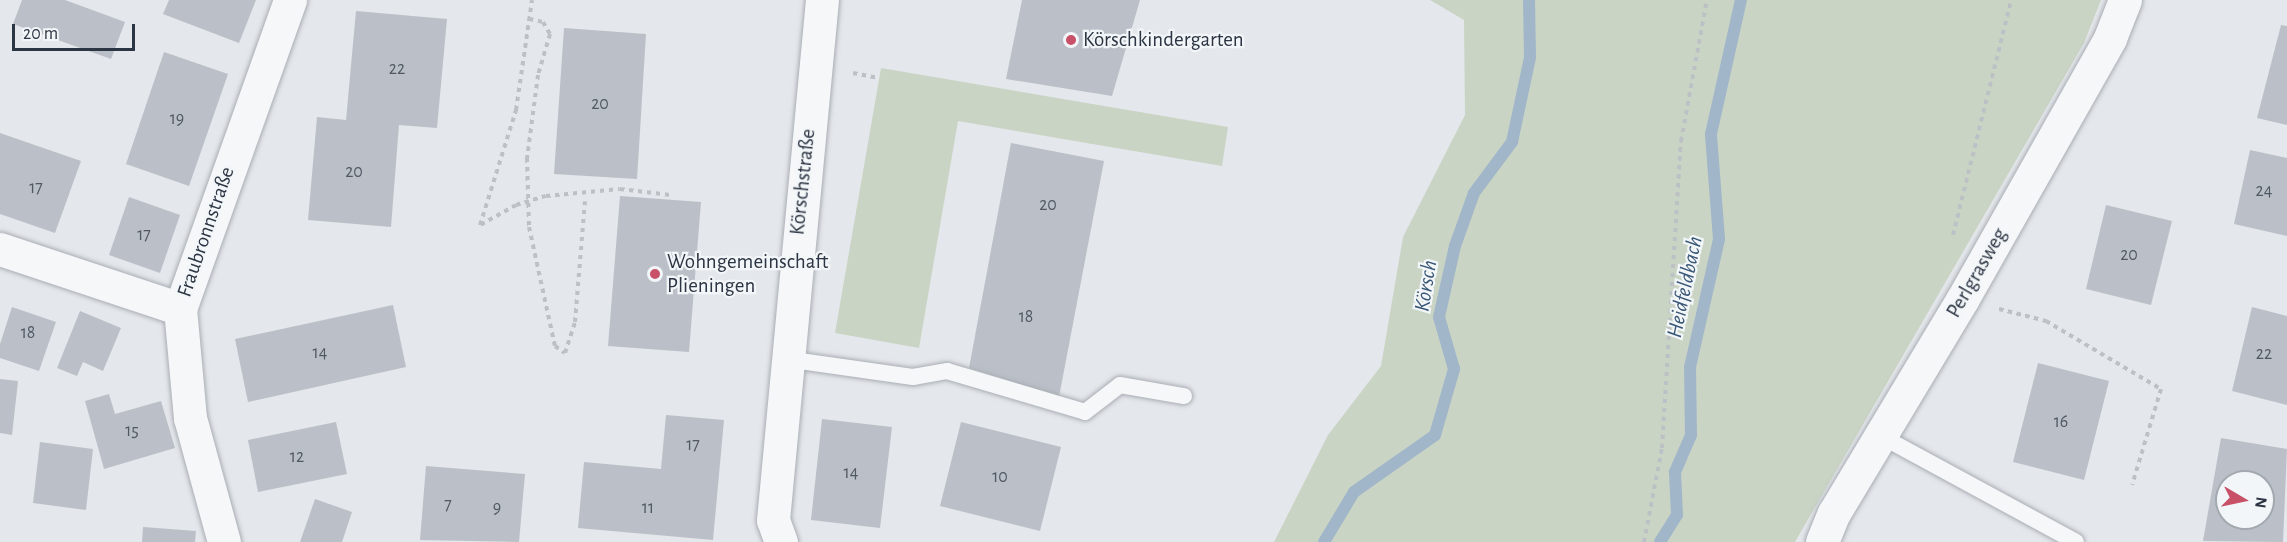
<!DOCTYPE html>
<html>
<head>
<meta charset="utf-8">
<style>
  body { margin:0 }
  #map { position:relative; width:2287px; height:542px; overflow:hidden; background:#e4e7eb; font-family:"Alegreya Sans",sans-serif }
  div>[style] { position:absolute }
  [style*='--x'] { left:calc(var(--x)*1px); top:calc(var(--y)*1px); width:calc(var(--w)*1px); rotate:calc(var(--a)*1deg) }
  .green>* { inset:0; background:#cad4c5 }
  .stream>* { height:12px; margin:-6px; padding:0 6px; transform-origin:6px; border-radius:6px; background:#a1b6c9 }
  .building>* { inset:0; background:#bbc0c8 }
  .path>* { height:4px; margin-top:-2px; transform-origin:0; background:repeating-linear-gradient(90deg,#bdc1c6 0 4.5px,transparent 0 9px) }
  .roads { filter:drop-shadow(0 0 2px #a9aeb5) drop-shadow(0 0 2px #a9aeb5) }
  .service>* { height:16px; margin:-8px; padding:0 8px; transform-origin:8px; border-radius:8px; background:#f6f7f9 }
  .minor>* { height:33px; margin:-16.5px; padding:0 16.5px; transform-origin:16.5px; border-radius:16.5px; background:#f6f7f9 }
  .path-bridge>* { height:4px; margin-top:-2px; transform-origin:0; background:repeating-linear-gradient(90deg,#bdc1c6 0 4.5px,transparent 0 9px) }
  .dots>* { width:16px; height:16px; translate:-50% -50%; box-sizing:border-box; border:3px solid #f3f6f8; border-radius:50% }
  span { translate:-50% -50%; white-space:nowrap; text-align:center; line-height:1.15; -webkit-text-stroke:4.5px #f3f6f8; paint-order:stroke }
  .number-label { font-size:18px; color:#505864 }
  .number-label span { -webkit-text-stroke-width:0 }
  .poi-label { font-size:21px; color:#2c3543 }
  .left { translate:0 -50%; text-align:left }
  .street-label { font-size:21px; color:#2c3543 }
  .water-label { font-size:22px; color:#385675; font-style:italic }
  .north { position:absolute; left:2215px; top:470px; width:60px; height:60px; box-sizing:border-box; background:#f3f6f8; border:2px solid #a3a9b0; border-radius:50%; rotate:99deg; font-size:16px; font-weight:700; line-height:24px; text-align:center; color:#2c3543 }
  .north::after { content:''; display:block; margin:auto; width:21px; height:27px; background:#c85067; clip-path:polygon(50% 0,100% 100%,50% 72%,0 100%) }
  .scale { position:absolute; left:12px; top:24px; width:123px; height:27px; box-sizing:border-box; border:3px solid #2c3543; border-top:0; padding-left:8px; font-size:18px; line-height:21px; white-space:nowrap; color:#2c3543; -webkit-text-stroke:4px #f3f6f8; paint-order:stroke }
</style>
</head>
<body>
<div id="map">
  <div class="green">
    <div style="clip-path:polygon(1430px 0,2101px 0,2084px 43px,1795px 542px,1274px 542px,1328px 435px,1381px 366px,1403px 237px,1465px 115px,1464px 20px)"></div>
    <div style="clip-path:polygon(881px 68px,1228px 127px,1222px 166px,958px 121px,919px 348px,835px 333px)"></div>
  </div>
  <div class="stream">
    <div style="--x:1324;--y:542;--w:58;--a:-59"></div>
    <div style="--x:1354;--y:492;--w:99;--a:-35.1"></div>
    <div style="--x:1435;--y:435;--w:69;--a:-73.9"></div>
    <div style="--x:1454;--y:369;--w:54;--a:-106.1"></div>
    <div style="--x:1439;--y:317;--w:73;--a:-77.3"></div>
    <div style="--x:1455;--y:246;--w:56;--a:-70.3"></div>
    <div style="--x:1474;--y:193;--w:64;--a:-53.3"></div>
    <div style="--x:1512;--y:142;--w:87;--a:-78"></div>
    <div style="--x:1530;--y:57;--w:57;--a:-91"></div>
    <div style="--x:1660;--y:542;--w:32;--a:-58"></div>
    <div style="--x:1677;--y:515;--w:43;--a:-92.7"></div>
    <div style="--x:1675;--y:472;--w:40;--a:-66.6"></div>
    <div style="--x:1691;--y:435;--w:68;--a:-90.8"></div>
    <div style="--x:1690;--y:367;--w:131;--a:-77.2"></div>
    <div style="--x:1719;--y:239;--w:105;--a:-94.4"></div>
    <div style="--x:1711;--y:134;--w:137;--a:-77.4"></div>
  </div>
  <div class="building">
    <div style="clip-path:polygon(22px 0,65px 0,125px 22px,111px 59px,13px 24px)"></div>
    <div style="clip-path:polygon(169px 0,256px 0,239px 43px,163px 14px)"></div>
    <div style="clip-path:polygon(1022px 0,1140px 0,1112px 96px,1006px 79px)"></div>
    <div style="clip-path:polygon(356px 11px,447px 19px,437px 128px,399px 125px,391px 227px,308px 220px,317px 117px,346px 120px)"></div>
    <div style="clip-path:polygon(2281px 25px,2287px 26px,2287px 125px,2257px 118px)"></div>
    <div style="clip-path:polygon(564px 28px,646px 34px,637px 179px,554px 174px)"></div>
    <div style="clip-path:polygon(164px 52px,228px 74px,189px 186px,126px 164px)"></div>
    <div style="clip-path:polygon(0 133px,81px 161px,55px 233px,0 214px)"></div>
    <div style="clip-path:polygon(1011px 143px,1104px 161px,1059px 397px,969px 368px)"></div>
    <div style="clip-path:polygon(2250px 150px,2287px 158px,2287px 236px,2234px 224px)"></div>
    <div style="clip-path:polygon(620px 196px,701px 202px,689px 352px,608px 346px)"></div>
    <div style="clip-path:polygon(129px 197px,180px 215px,160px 273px,109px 255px)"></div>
    <div style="clip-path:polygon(2106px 205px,2172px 221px,2151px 305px,2086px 289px)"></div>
    <div style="clip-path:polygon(393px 305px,406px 367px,248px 402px,235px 339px)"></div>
    <div style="clip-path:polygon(12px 307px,56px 322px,39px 371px,0 358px,0 344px)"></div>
    <div style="clip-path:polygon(2252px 307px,2287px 316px,2287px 405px,2232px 391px)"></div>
    <div style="clip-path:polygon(80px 311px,121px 328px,103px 371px,83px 362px,77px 376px,57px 368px)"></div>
    <div style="clip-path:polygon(2038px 363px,2109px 381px,2084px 480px,2013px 462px)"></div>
    <div style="clip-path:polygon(0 379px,18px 381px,12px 435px,0 433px)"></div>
    <div style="clip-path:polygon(109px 394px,115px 414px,161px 401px,175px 448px,104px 469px,85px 401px)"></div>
    <div style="clip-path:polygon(666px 415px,724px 420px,713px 540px,578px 528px,584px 462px,661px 469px)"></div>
    <div style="clip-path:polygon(822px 419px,892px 427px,880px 528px,811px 520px)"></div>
    <div style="clip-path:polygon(336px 422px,347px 474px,258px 492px,248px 440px)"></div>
    <div style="clip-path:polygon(961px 422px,1061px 447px,1040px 531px,940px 506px)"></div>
    <div style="clip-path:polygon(evenodd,2221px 438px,2287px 449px,2283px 542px,2203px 541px,2221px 438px,2227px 482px,2263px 482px,2263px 518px,2227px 518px,2227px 482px)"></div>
    <div style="clip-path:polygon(40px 442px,93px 449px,86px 510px,33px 503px)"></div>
    <div style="clip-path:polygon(426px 466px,525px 474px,519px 542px,420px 540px)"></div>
    <div style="clip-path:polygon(315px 499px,352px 512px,342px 542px,300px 542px)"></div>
    <div style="clip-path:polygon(143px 527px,196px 531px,195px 542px,142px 542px)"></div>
  </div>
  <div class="path">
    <div style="--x:529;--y:19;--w:14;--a:12"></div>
    <div style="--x:543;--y:22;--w:14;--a:60"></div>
    <div style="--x:550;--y:34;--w:43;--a:106.3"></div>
    <div style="--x:538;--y:75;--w:84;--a:97.5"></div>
    <div style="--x:527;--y:158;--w:69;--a:88.3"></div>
    <div style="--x:529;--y:227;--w:122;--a:77.7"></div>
    <div style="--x:555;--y:346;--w:12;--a:35"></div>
    <div style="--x:565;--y:353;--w:33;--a:-72"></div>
    <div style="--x:575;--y:322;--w:121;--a:-85.3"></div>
    <div style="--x:853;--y:73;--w:25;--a:11"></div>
    <div style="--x:546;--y:196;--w:74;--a:-5.4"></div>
    <div style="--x:620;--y:189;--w:51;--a:6.7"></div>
    <div style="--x:516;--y:205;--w:41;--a:150.9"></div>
    <div style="--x:480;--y:225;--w:121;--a:-72.6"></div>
    <div style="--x:516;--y:110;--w:111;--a:-81.7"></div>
    <div style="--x:1953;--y:235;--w:242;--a:-76.1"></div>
    <div style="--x:1999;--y:309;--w:49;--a:14.3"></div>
    <div style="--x:2046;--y:321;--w:134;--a:30.6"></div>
    <div style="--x:2161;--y:389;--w:100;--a:106.8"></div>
    <div style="--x:1644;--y:542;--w:96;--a:-79.2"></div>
    <div style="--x:1662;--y:448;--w:308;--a:-86.5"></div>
    <div style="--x:1681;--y:141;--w:143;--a:-79.6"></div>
  </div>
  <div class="roads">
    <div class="service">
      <div style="--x:786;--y:359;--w:128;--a:8.1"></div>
      <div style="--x:913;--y:377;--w:35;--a:-10"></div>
      <div style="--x:947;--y:371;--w:144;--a:16.5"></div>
      <div style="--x:1085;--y:412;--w:44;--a:-37.6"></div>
      <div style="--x:1120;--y:385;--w:65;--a:9.8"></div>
      <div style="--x:1879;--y:435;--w:224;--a:28.5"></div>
    </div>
    <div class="minor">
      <div style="--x:0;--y:249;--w:190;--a:18.4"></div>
      <div style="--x:224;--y:542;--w:129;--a:-105.3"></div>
      <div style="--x:190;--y:418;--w:109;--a:-95.2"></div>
      <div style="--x:180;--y:309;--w:328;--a:-70.4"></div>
      <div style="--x:781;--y:542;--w:23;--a:-110"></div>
      <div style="--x:773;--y:520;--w:522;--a:-84.62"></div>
      <div style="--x:1822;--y:542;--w:31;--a:-68"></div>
      <div style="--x:1834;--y:513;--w:249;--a:-59"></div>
      <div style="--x:1962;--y:300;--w:301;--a:-60.5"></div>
      <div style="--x:2110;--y:38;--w:41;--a:-68.5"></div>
    </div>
  </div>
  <div class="path-bridge">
    <div style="--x:516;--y:205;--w:31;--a:-17"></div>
  </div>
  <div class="dots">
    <div style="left:1071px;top:40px;background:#c85067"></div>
    <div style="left:655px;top:274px;background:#c85067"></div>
  </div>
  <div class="number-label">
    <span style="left:397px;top:69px">22</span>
    <span style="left:600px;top:104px">20</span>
    <span style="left:177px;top:119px">19</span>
    <span style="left:354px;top:172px">20</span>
    <span style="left:36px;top:188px">17</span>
    <span style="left:2264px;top:191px">24</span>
    <span style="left:1048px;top:205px">20</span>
    <span style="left:144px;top:235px">17</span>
    <span style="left:2129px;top:255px">20</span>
    <span style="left:1026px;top:317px">18</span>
    <span style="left:28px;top:333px">18</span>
    <span style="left:320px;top:353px">14</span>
    <span style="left:2264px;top:354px">22</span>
    <span style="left:2061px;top:422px">16</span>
    <span style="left:132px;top:431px">15</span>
    <span style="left:693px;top:445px">17</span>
    <span style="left:297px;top:457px">12</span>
    <span style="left:851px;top:473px">14</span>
    <span style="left:1000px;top:477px">10</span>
    <span style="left:448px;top:505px">7</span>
    <span style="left:497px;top:508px">9</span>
    <span style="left:648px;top:508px">11</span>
  </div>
  <div class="poi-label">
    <span class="left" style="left:1083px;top:40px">Körschkindergarten</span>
    <span class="left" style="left:667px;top:274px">Wohngemeinschaft<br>Plieningen</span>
  </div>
  <div class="street-label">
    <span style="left:803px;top:182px;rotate:-84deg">Körschstraße</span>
    <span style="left:206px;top:232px;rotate:-71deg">Fraubronnstraße</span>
    <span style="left:1977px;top:273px;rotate:-60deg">Perlgrasweg</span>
  </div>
  <div class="water-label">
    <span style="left:1426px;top:286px;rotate:-81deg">Körsch</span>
    <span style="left:1685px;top:287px;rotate:-78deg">Heidfeldbach</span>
  </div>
  <div class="north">N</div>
  <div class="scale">20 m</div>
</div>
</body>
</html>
